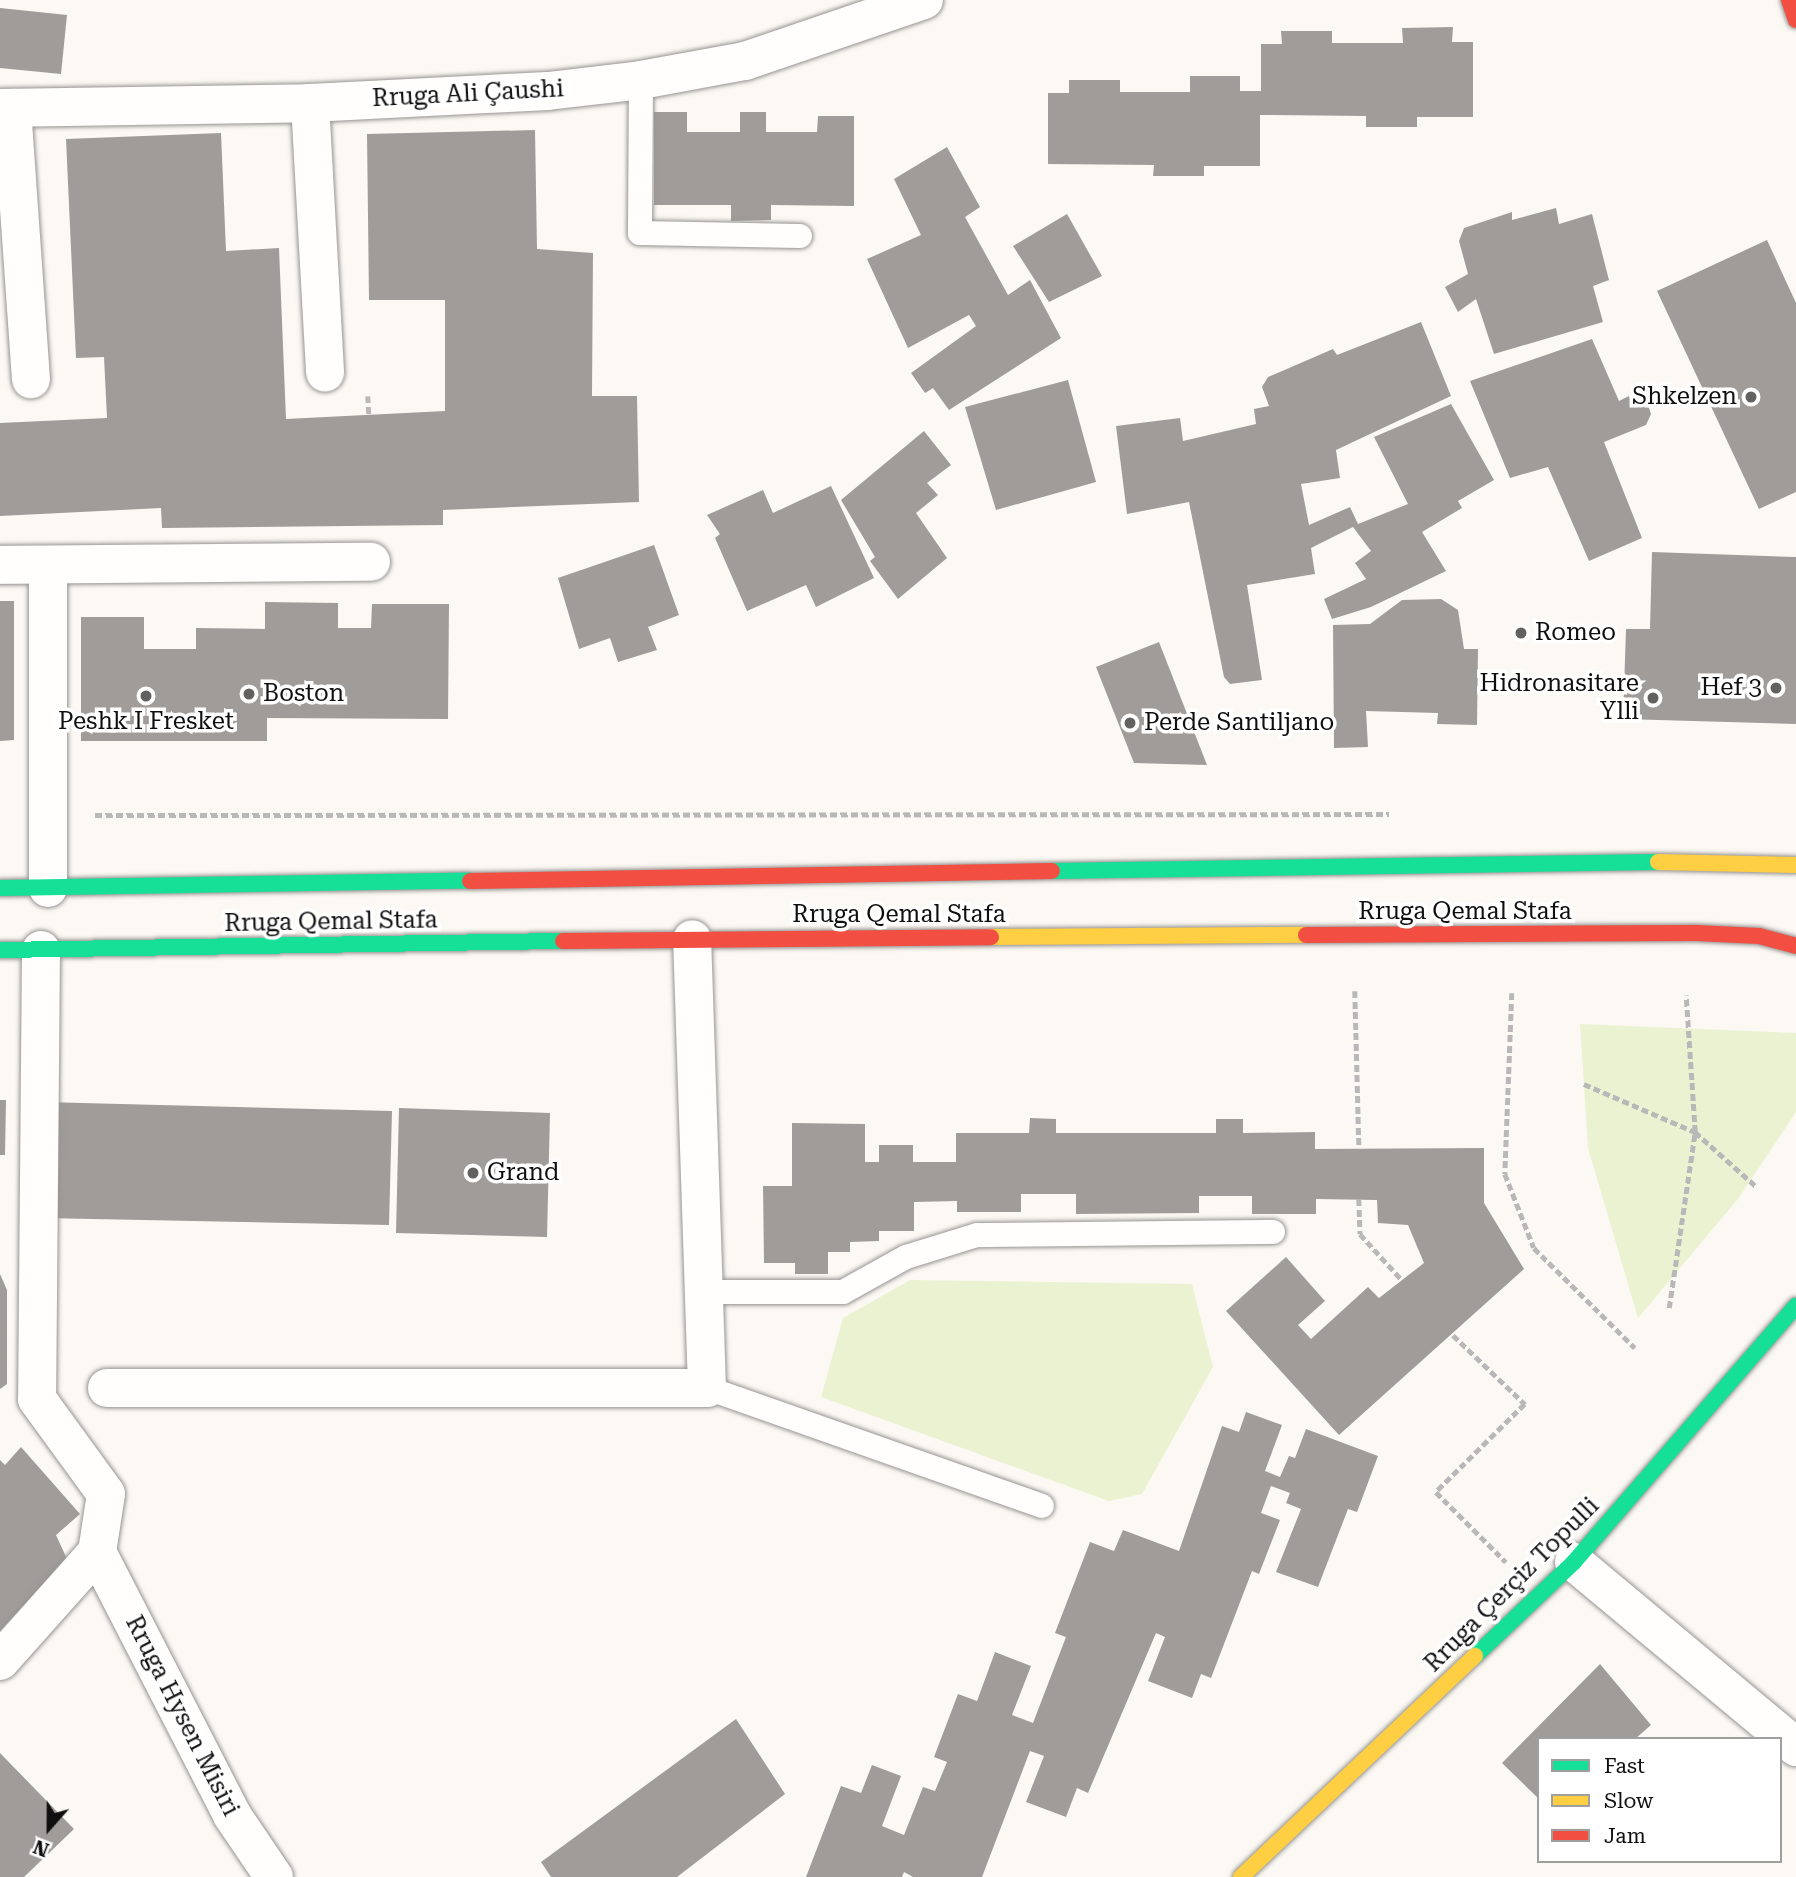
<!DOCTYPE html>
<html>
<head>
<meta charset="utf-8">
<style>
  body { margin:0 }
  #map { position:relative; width:1796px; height:1877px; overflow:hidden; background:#fcf9f4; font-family:"Roboto Serif",serif }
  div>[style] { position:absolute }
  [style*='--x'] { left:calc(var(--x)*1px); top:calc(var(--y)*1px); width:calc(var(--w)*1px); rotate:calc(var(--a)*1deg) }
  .green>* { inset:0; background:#ebf2d2 }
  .building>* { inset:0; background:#a09c99 }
  .path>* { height:4.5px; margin-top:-2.25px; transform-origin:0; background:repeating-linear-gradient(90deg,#b9b8b8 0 7px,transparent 0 10.5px) }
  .roads { filter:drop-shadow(0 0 2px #969492) drop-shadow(0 0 2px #969492) }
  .lane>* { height:24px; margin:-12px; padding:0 12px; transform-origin:12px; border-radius:12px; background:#fffefd }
  .street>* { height:38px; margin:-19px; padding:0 19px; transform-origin:19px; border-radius:19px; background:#fffefd }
  .fast>* { height:16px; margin:-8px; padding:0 8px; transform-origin:8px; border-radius:8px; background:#16e098 }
  .slow>* { height:16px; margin:-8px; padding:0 8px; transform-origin:8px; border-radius:8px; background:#ffcf43 }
  .jam>* { height:16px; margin:-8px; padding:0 8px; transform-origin:8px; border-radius:8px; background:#f24e42 }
  .dots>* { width:19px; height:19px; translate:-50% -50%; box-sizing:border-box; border:4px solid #fff; border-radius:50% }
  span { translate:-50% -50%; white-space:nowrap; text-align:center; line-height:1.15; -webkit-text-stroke:7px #fff; paint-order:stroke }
  .street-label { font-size:24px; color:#0f0f0f }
  .poi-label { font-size:24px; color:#0f0f0f }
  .right { translate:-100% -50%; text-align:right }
  .left { translate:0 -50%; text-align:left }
  .legend { position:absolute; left:1537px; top:1737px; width:245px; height:126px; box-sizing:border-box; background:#fff; border:2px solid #9f9f9f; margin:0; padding:9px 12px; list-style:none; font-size:21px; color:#0f0f0f }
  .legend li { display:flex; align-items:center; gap:14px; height:35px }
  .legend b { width:35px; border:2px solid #9f9f9f }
  .north { position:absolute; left:14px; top:1793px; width:70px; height:70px; -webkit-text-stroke:5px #fff; paint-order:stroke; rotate:201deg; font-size:19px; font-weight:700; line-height:28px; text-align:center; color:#0f0f0f }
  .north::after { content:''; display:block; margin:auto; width:24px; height:32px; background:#0f0f0f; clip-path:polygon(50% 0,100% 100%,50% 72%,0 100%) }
</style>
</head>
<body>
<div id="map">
  <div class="green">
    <div style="clip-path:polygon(1580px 1024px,1796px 1033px,1796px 1112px,1738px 1199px,1638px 1318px,1588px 1148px)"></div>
    <div style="clip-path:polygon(910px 1280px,1192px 1284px,1213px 1367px,1142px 1494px,1109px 1501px,821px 1397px,843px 1318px)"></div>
  </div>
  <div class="building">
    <div style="clip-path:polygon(0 8px,67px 15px,61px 74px,0 68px)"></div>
    <div style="clip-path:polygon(1453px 27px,1452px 42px,1473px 42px,1473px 117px,1417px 117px,1417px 127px,1366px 127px,1366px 116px,1260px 115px,1260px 166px,1204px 166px,1204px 176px,1153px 176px,1154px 165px,1048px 164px,1048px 93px,1069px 93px,1069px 80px,1120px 80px,1120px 92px,1190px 92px,1190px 76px,1240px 76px,1240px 91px,1261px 91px,1261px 44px,1282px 44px,1281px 31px,1332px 31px,1332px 43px,1403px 43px,1402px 28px)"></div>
    <div style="clip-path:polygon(654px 112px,687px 112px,687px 132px,740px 132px,740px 112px,766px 112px,766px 132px,817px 132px,818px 116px,854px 116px,854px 206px,771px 205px,771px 220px,731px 221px,731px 205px,654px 205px)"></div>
    <div style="clip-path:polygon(535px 130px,537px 249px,593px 253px,592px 396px,637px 396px,639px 502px,443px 510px,443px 525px,162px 528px,161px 508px,0 516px,0 423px,107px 418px,104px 357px,76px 358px,66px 139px,221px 133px,226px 251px,279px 248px,286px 419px,445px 411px,445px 300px,369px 300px,367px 134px)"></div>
    <div style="clip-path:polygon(947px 147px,980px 207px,965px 217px,1008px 295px,1030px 280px,1061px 338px,949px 410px,933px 388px,925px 393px,911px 373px,976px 326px,969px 315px,908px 348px,867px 259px,921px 235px,894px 179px)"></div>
    <div style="clip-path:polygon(1556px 208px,1559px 224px,1592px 214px,1609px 280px,1593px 286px,1603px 322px,1494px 354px,1476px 299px,1458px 312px,1445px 287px,1468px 274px,1459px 241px,1464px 228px,1512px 212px,1512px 220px)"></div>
    <div style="clip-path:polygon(1067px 214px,1102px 276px,1049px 302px,1013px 246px)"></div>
    <div style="clip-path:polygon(1767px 240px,1796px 303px,1796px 492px,1759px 509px,1657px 291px)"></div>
    <div style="clip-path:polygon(1421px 322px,1451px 396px,1336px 450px,1340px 478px,1301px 484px,1309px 525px,1350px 507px,1358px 524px,1408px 504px,1374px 437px,1451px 404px,1494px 480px,1458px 501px,1462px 508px,1422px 532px,1446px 571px,1371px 607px,1332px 619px,1324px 599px,1366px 579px,1355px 563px,1371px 551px,1353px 527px,1311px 548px,1315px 574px,1247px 585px,1262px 680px,1230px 684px,1224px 677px,1189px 502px,1127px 514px,1116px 426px,1180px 418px,1183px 441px,1256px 424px,1254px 409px,1269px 406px,1262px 387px,1268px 377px,1333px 349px,1337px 355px)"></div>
    <div style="clip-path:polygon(1592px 339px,1619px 401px,1633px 394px,1645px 396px,1651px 414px,1646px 425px,1604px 442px,1642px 538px,1589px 561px,1548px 467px,1510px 478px,1470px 381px)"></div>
    <div style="clip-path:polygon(1068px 380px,1096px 482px,996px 510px,965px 407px)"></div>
    <div style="clip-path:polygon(924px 431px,951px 465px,927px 483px,938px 495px,916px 513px,947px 558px,898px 599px,870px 561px,875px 557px,841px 500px)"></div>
    <div style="clip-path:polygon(831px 486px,874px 578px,816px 607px,806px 585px,747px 611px,715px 538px,720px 534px,707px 515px,763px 490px,773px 513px)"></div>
    <div style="clip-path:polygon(654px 545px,679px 615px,648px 627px,657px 650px,618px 662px,610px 638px,579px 649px,558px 578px)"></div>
    <div style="clip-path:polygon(1652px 552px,1796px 557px,1796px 724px,1623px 719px,1626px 629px,1650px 629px)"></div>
    <div style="clip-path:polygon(1441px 599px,1458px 610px,1464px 649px,1478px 649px,1477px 725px,1437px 724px,1438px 713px,1366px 711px,1368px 747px,1334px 748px,1333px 625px,1370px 624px,1402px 600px)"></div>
    <div style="clip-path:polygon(0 601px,14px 601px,14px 740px,0 741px)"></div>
    <div style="clip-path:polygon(265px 602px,338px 603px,338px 628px,371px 628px,372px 604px,449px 604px,448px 719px,267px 718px,267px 741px,81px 741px,81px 617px,144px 617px,144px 649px,196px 649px,196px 628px,265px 629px)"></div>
    <div style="clip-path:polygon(1159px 642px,1207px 765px,1134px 763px,1096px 667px)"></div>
    <div style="clip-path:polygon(0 1100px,6px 1100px,5px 1155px,0 1155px)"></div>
    <div style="clip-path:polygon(44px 1102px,392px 1111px,389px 1225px,42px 1218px)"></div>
    <div style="clip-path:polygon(399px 1108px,550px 1113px,547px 1237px,396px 1233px)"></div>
    <div style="clip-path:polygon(1030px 1118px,1056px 1119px,1056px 1133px,1216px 1133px,1216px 1119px,1243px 1119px,1243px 1133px,1315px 1132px,1315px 1149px,1484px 1148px,1484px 1203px,1524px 1269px,1339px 1435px,1226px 1311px,1286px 1257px,1325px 1301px,1298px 1325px,1311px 1339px,1368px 1287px,1379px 1298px,1424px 1263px,1408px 1225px,1378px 1223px,1377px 1200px,1316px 1199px,1316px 1214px,1252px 1214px,1252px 1196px,1199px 1196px,1199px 1213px,1076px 1214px,1076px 1194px,1021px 1194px,1021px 1212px,957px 1212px,957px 1201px,914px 1202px,914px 1231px,879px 1231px,879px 1241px,850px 1242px,850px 1252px,828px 1252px,828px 1274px,795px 1274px,795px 1263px,764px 1263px,763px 1186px,792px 1186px,792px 1123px,865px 1124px,865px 1162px,879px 1162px,879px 1145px,913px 1145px,913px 1162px,956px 1162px,956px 1133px,1029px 1133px)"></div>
    <div style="clip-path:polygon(0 1274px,7px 1290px,7px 1384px,0 1389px)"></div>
    <div style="clip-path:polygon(1246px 1412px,1282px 1425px,1265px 1471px,1280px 1477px,1289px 1456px,1295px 1458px,1306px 1429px,1378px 1456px,1357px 1512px,1348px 1509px,1318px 1587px,1276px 1572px,1301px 1509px,1286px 1503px,1290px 1493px,1271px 1486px,1261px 1513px,1280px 1520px,1259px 1574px,1252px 1571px,1211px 1678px,1201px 1674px,1192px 1698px,1148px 1681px,1165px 1637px,1156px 1633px,1088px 1793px,1077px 1788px,1066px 1817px,1026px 1802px,1044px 1756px,1030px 1751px,982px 1877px,913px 1877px,904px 1872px,902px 1877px,806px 1877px,841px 1786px,861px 1793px,872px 1765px,901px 1776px,882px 1826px,904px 1835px,923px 1787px,935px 1791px,947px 1762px,934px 1757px,958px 1694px,977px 1701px,995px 1652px,1031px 1666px,1012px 1715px,1033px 1723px,1066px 1637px,1055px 1633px,1090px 1542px,1114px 1551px,1123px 1530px,1179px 1551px,1222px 1426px,1239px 1432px)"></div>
    <div style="clip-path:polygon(21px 1447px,80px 1514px,56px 1535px,67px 1559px,0 1631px,0 1460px,5px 1465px)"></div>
    <div style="clip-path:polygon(1600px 1664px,1651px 1725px,1635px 1739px,1539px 1739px,1539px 1799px,1502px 1763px)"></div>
    <div style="clip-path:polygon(736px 1719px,785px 1794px,677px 1877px,551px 1877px,541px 1862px)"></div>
    <div style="clip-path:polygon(0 1753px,74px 1829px,24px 1877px,0 1877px)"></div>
  </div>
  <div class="path">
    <div style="--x:368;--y:396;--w:20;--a:87"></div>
    <div style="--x:95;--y:815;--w:1294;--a:-0.04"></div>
    <div style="--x:1355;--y:991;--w:158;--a:88.5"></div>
    <div style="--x:1512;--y:993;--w:181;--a:92.2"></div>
    <div style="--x:1505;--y:1174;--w:79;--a:68.6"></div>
    <div style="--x:1534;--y:1248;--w:142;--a:44.7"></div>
    <div style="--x:1584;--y:1084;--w:121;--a:23.4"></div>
    <div style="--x:1695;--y:1132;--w:83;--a:41.6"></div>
    <div style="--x:1359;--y:1199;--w:35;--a:88"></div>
    <div style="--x:1360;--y:1234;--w:62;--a:47.6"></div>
    <div style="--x:1669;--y:1308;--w:178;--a:-81.6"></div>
    <div style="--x:1695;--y:1132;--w:137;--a:-93.8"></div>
    <div style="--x:1453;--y:1335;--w:100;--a:43.8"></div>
    <div style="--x:1525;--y:1404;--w:125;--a:135.3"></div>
    <div style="--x:1436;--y:1492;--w:99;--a:45"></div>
  </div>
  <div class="roads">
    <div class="lane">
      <div style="--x:641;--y:80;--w:153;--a:90.4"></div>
      <div style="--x:640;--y:233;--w:160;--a:1.1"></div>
      <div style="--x:704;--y:1292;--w:139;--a:0"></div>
      <div style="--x:843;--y:1292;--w:72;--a:-29.1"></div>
      <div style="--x:906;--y:1257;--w:74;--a:-17.2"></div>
      <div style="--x:977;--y:1235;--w:296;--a:-0.6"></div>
      <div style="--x:707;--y:1388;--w:355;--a:19.4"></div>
    </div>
    <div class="street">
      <div style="--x:310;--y:103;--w:270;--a:86.8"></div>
      <div style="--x:0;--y:108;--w:310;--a:-0.9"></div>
      <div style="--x:310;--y:103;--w:238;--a:-2.9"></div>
      <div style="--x:548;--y:91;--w:94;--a:-6.7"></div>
      <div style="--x:641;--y:80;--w:106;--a:-10.4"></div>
      <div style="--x:745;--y:61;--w:189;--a:-18.8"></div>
      <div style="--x:12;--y:108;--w:272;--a:86"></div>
      <div style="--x:0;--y:565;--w:371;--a:-0.5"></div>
      <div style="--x:48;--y:565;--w:323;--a:90"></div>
      <div style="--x:41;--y:950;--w:449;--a:90.5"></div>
      <div style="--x:37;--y:1399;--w:117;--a:54"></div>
      <div style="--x:106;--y:1494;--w:59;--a:98.8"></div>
      <div style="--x:107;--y:1388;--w:600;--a:0"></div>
      <div style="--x:707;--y:1388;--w:449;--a:-91.9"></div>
      <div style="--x:97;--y:1552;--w:296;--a:62.8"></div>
      <div style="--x:232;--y:1815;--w:75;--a:55.9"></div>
      <div style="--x:1574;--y:1562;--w:289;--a:39.8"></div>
      <div style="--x:0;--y:1661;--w:146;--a:-48.3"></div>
    </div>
    <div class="fast">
      <div style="--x:1052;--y:871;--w:606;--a:-0.85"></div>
      <div style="--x:0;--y:888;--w:470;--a:-0.9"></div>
      <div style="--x:0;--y:950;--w:563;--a:-0.92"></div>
      <div style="--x:1475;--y:1656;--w:137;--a:-43.5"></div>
      <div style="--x:1574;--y:1562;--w:339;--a:-49.1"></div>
    </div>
    <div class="slow">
      <div style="--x:1658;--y:862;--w:138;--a:1.2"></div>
      <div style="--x:991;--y:937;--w:315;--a:-0.4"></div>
      <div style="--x:1241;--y:1877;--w:322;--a:-43.4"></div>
    </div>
    <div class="jam">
      <div style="--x:1789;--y:0;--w:21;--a:71"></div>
      <div style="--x:470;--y:881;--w:582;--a:-0.98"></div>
      <div style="--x:1306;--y:935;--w:390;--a:-0.3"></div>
      <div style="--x:1696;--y:933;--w:63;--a:2.7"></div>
      <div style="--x:1759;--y:936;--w:38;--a:15"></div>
      <div style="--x:563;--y:941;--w:428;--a:-0.5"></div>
    </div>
  </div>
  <div class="dots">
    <div style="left:1751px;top:397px;background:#62615f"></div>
    <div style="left:1521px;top:633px;background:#62615f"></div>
    <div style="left:1776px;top:688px;background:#62615f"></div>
    <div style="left:249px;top:694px;background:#62615f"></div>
    <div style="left:146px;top:696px;background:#62615f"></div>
    <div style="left:1653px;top:698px;background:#62615f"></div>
    <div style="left:1130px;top:723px;background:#62615f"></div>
    <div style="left:473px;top:1173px;background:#62615f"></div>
  </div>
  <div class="street-label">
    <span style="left:468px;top:94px;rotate:-3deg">Rruga Ali Çaushi</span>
    <span style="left:1465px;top:912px">Rruga Qemal Stafa</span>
    <span style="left:899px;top:915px">Rruga Qemal Stafa</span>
    <span style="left:331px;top:922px;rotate:-1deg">Rruga Qemal Stafa</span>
    <span style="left:1512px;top:1585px;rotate:-45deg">Rruga Çerçiz Topulli</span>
    <span style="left:182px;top:1716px;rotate:63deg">Rruga Hysen Misiri</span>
  </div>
  <div class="poi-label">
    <span class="right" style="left:1737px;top:397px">Shkelzen</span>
    <span class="left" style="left:1535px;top:633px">Romeo</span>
    <span class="right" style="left:1639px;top:698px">Hidronasitare<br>Ylli</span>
    <span class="right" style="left:1762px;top:688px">Hef 3</span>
    <span class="left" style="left:263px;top:694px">Boston</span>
    <span style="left:146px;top:722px">Peshk I Fresket</span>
    <span class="left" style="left:1144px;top:723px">Perde Santiljano</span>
    <span class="left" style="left:487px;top:1173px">Grand</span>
  </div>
  <ul class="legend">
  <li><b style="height:9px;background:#16e098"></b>Fast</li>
  <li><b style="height:9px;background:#ffcf43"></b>Slow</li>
  <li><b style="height:9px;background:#f24e42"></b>Jam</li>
  </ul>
  <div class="north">N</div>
</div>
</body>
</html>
